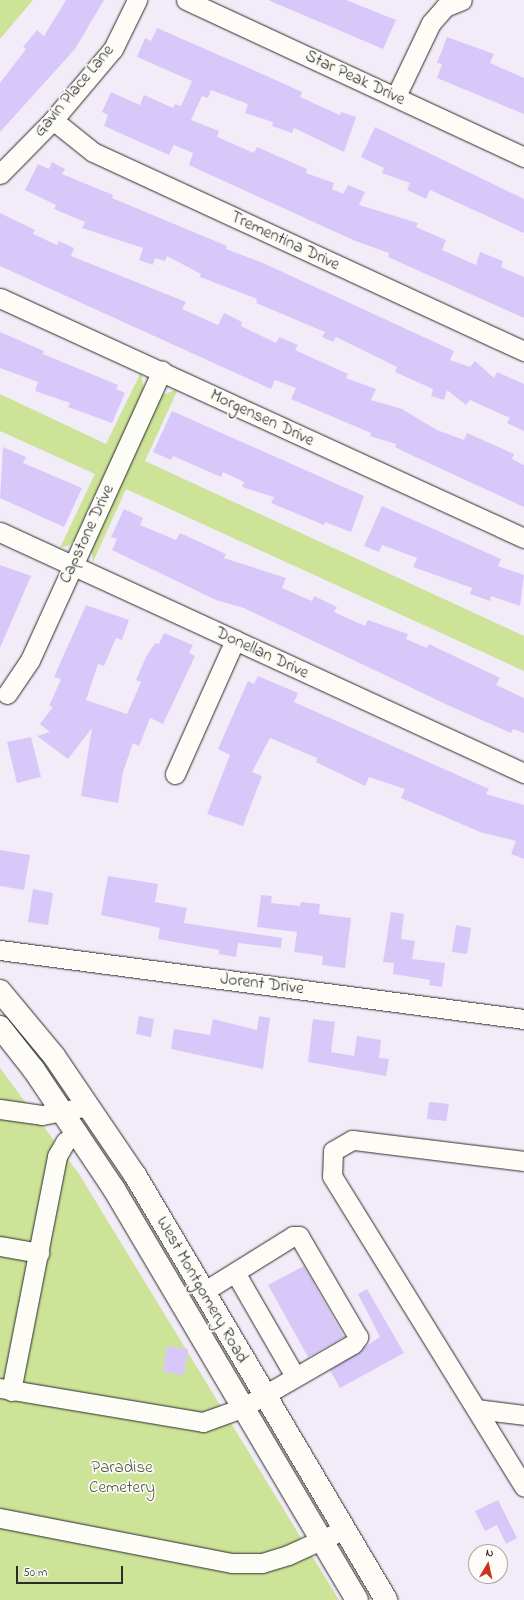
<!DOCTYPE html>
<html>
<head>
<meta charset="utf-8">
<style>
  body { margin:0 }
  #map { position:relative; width:524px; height:1600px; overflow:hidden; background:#f2ecf8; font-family:"Indie Flower",sans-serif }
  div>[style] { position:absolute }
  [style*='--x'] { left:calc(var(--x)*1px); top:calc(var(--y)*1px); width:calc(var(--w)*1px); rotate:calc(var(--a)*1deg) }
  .green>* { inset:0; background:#cce398 }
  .building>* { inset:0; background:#d8c8fa }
  .roads { filter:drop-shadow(0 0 1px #2b2b2b) drop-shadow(0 0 1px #2b2b2b) }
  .minor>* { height:19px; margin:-9.5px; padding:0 9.5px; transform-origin:9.5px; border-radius:9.5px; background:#fdfcf7 }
  .major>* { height:22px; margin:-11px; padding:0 11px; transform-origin:11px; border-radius:11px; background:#fdfcf7 }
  span { translate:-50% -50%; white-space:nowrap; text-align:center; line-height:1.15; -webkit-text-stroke:3.5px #fdfcf7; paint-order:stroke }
  .street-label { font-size:17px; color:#2b2b2b }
  .park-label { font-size:17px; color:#535946 }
  .north { position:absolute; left:468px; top:1544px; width:40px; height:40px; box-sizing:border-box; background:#fdfcf7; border:1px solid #a9a8a5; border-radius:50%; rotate:9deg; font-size:11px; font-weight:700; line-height:16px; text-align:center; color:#2b2b2b }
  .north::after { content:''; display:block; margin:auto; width:14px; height:18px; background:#c8321e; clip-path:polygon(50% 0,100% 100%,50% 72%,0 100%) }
  .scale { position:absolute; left:16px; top:1566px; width:107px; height:18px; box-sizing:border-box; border:2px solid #2b2b2b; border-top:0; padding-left:5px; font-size:12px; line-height:14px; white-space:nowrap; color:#2b2b2b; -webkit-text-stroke:3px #fdfcf7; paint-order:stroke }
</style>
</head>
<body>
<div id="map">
  <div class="green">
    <div style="clip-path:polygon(0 0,33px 0,0 39px)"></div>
    <div style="clip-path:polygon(141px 372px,144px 390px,75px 539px,70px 545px,60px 548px,95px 474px,0 431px,0 394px,106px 444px)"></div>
    <div style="clip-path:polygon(178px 389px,145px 461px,524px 636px,524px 671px,126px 489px,93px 562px,91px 545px,160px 396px)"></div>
    <div style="clip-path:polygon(0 1068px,79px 1174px,339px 1600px,0 1600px)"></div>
  </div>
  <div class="building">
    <div style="clip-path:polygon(66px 0,104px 0,75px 49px,0 132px,0 83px,26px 49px,23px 47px,37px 30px,44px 36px)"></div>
    <div style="clip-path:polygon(268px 0,346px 0,396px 20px,383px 49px)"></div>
    <div style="clip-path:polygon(157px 28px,278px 81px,302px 92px,300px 97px,340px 115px,341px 112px,356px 117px,344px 152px,294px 128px,292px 133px,272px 126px,273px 122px,245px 113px,248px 104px,211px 90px,208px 98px,202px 96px,191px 120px,219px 131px,217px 137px,254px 153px,257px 147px,307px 169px,306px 173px,334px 183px,332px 189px,343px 194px,348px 185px,365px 192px,359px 205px,418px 223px,416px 227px,446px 240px,442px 250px,476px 265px,480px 252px,503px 261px,501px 267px,524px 277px,524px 318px,388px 257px,389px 253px,353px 240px,189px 165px,193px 153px,174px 145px,169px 155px,104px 126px,108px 115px,102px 112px,111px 92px,140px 105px,144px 95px,173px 108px,175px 104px,181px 106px,192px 81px,137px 57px,145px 38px,151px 41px)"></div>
    <div style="clip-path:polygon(447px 37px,494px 54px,490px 63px,524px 78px,524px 114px,437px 78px,442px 64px,437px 63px)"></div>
    <div style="clip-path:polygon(375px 127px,524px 199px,524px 233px,430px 190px,426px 199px,407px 190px,410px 183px,382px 173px,384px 168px,361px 157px)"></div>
    <div style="clip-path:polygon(52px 162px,65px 169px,62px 174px,113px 195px,112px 198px,227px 246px,226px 249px,263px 263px,454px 351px,450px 360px,470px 367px,475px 361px,494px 378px,497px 372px,524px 384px,524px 431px,507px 423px,510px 418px,470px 400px,466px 405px,447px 390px,444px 400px,431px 396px,433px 389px,395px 372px,397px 367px,336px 337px,333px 342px,322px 337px,325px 332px,256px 303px,257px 299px,200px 277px,201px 274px,167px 256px,165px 261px,155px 258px,153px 265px,139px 260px,143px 248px,82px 228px,85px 222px,54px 209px,56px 205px,25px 190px,38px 164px,49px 169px)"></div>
    <div style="clip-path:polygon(0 213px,35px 230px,33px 234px,57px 245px,59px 241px,74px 248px,71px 256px,186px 302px,182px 309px,218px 325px,224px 313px,242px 322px,241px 326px,276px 343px,279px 337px,298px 345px,295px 350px,348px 374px,346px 378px,376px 389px,371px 400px,402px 409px,437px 430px,464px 440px,467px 433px,514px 454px,512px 459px,524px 465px,524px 507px,409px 454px,395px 447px,396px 444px,370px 436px,371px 433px,291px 399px,296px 388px,275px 380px,271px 389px,0 266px)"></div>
    <div style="clip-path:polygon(0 332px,44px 351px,43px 354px,118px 385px,116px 389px,125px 393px,112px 423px,68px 407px,70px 403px,35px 391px,38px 382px,0 368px)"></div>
    <div style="clip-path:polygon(172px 411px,364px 496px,351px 532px,325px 522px,324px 525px,271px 503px,274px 497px,242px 487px,244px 482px,223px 472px,221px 477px,173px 456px,171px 460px,153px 452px)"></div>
    <div style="clip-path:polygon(3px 447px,26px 457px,23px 463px,82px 488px,64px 527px,0 498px)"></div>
    <div style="clip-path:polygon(382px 506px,501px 559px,498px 566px,524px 575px,520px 606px,491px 596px,490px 601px,470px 594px,472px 588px,413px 567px,417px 558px,382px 545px,379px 552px,364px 546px)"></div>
    <div style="clip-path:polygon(124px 509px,143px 518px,140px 525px,176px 540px,180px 533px,226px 554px,224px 558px,286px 578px,282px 588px,312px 601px,314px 596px,337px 607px,334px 612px,365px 626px,368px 620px,408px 634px,406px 639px,427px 648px,429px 644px,500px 678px,496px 685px,524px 698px,524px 733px,513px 729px,511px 733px,454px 708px,244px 608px,216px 600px,112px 550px,117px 539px,111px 537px)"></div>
    <div style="clip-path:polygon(0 565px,31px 576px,0 648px)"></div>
    <div style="clip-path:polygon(86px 605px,129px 620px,122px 640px,116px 638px,104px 666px,98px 664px,86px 700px,127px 714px,141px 682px,136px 680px,146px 657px,155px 643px,159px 644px,164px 633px,193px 645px,189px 653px,195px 656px,163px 724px,150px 718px,139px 746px,133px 743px,123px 772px,118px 803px,81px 796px,92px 728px,68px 759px,37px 736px,50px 732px,40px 724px,53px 707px,49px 706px,61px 679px,54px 677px)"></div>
    <div style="clip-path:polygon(258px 676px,298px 693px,294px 702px,489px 789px,486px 794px,524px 805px,524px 859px,511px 854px,516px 841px,480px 832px,401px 798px,405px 789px,369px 777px,365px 786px,316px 762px,317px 758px,270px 738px,252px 772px,262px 776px,243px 826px,207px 814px,230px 755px,218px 749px,248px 681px,254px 684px)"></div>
    <div style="clip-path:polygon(31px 737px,41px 777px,17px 783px,7px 742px)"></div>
    <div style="clip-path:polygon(0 850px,30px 855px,24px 890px,0 886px)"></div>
    <div style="clip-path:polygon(108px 876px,158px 884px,155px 902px,187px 908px,184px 923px,282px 938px,281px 948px,238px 943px,236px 957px,219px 954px,219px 950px,158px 939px,160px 928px,101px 915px)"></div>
    <div style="clip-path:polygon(33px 889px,53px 893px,48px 925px,28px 922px)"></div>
    <div style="clip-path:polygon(261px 895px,272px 896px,271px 903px,300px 906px,301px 902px,320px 904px,319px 914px,351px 918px,345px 968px,322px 965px,323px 956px,294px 952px,297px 932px,257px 927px)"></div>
    <div style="clip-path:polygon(391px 912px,404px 914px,401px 939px,415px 941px,412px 959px,445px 963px,442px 987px,429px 985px,430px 980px,393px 974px,394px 963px,383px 962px)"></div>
    <div style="clip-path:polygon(456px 925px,471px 928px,467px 954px,452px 952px)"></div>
    <div style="clip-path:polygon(139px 1016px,154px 1019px,151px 1037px,136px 1034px)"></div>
    <div style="clip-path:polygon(259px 1016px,270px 1018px,263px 1069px,171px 1049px,174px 1029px,210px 1035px,213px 1019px,257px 1030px)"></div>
    <div style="clip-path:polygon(313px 1019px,335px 1022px,331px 1052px,354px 1056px,357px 1036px,381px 1040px,379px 1058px,389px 1059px,386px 1076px,308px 1062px)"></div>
    <div style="clip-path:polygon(429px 1102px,449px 1104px,446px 1121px,427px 1119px)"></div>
    <div style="clip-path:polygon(304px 1266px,344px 1337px,308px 1357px,268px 1285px)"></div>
    <div style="clip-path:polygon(367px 1289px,404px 1353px,340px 1388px,330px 1370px,380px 1337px,358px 1294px)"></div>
    <div style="clip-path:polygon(167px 1346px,188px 1349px,184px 1375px,163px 1372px)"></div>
    <div style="clip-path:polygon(498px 1500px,517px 1538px,506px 1544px,497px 1525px,485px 1531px,475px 1511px)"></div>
  </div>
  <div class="roads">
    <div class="minor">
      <div style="--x:186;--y:0;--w:373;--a:24.9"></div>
      <div style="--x:396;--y:96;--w:81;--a:-64.4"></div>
      <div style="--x:431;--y:23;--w:21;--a:-49"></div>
      <div style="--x:445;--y:7;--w:18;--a:-22"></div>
      <div style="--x:53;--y:120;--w:51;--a:38.7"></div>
      <div style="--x:93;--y:152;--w:475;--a:24.8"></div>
      <div style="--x:0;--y:174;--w:76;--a:-45.5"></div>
      <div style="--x:53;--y:120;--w:93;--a:-49.8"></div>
      <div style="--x:113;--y:49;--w:55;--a:-63.9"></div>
      <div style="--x:0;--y:298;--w:576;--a:24.61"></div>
      <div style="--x:0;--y:532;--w:577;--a:24.7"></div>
      <div style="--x:7;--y:694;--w:41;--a:-55.9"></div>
      <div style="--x:30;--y:660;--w:318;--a:-65.5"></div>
      <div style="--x:175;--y:774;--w:147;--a:-65.9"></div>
      <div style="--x:0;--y:950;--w:529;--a:7.5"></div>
      <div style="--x:0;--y:1109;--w:42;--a:8.1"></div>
      <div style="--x:42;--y:1115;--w:48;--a:-10.8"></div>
      <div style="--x:524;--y:1161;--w:173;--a:-173"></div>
      <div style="--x:352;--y:1140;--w:22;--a:150"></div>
      <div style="--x:333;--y:1151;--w:25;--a:92"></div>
      <div style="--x:332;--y:1176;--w:365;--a:58.3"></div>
      <div style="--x:0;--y:1246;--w:40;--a:10"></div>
      <div style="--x:236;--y:1274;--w:118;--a:60"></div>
      <div style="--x:0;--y:1388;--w:206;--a:9.5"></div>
      <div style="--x:203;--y:1422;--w:41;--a:-19.7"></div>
      <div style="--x:242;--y:1408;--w:128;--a:-30"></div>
      <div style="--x:353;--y:1344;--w:9;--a:-54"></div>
      <div style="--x:358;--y:1337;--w:117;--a:-120.3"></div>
      <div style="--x:299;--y:1236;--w:6;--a:180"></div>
      <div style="--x:293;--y:1236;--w:106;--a:148.1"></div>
      <div style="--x:11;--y:1391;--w:239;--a:-78.9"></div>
      <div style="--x:57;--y:1156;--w:16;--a:-60"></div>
      <div style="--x:65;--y:1142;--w:16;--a:-40"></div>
      <div style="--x:476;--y:1409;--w:48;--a:7.1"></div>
      <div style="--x:0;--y:1518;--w:236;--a:11"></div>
      <div style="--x:232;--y:1563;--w:30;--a:0"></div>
      <div style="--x:262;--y:1563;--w:27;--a:-17"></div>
      <div style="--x:288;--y:1555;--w:60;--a:-24.4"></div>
    </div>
    <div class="major">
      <div style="--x:0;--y:991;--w:85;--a:50.3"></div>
      <div style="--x:54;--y:1056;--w:144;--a:55.8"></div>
      <div style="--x:135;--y:1175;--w:494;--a:59.4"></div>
      <div style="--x:0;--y:1027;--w:55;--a:51.7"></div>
      <div style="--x:34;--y:1070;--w:143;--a:56.1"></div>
      <div style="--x:114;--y:1189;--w:477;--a:59.4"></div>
    </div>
  </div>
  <div class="street-label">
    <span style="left:355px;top:78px;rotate:25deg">Star Peak Drive</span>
    <span style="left:74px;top:91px;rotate:-50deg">Gavin Place Lane</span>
    <span style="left:285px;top:241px;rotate:25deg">Trementina Drive</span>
    <span style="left:262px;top:418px;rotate:25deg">Morgensen Drive</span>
    <span style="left:87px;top:534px;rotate:-65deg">Capstone Drive</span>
    <span style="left:262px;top:653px;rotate:25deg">Donellan Drive</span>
    <span style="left:262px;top:984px;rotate:7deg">Jorent Drive</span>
    <span style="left:202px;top:1290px;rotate:60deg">West Montgomery Road</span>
  </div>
  <div class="park-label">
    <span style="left:122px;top:1478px">Paradise<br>Cemetery</span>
  </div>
  <div class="north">N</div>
  <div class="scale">50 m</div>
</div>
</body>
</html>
